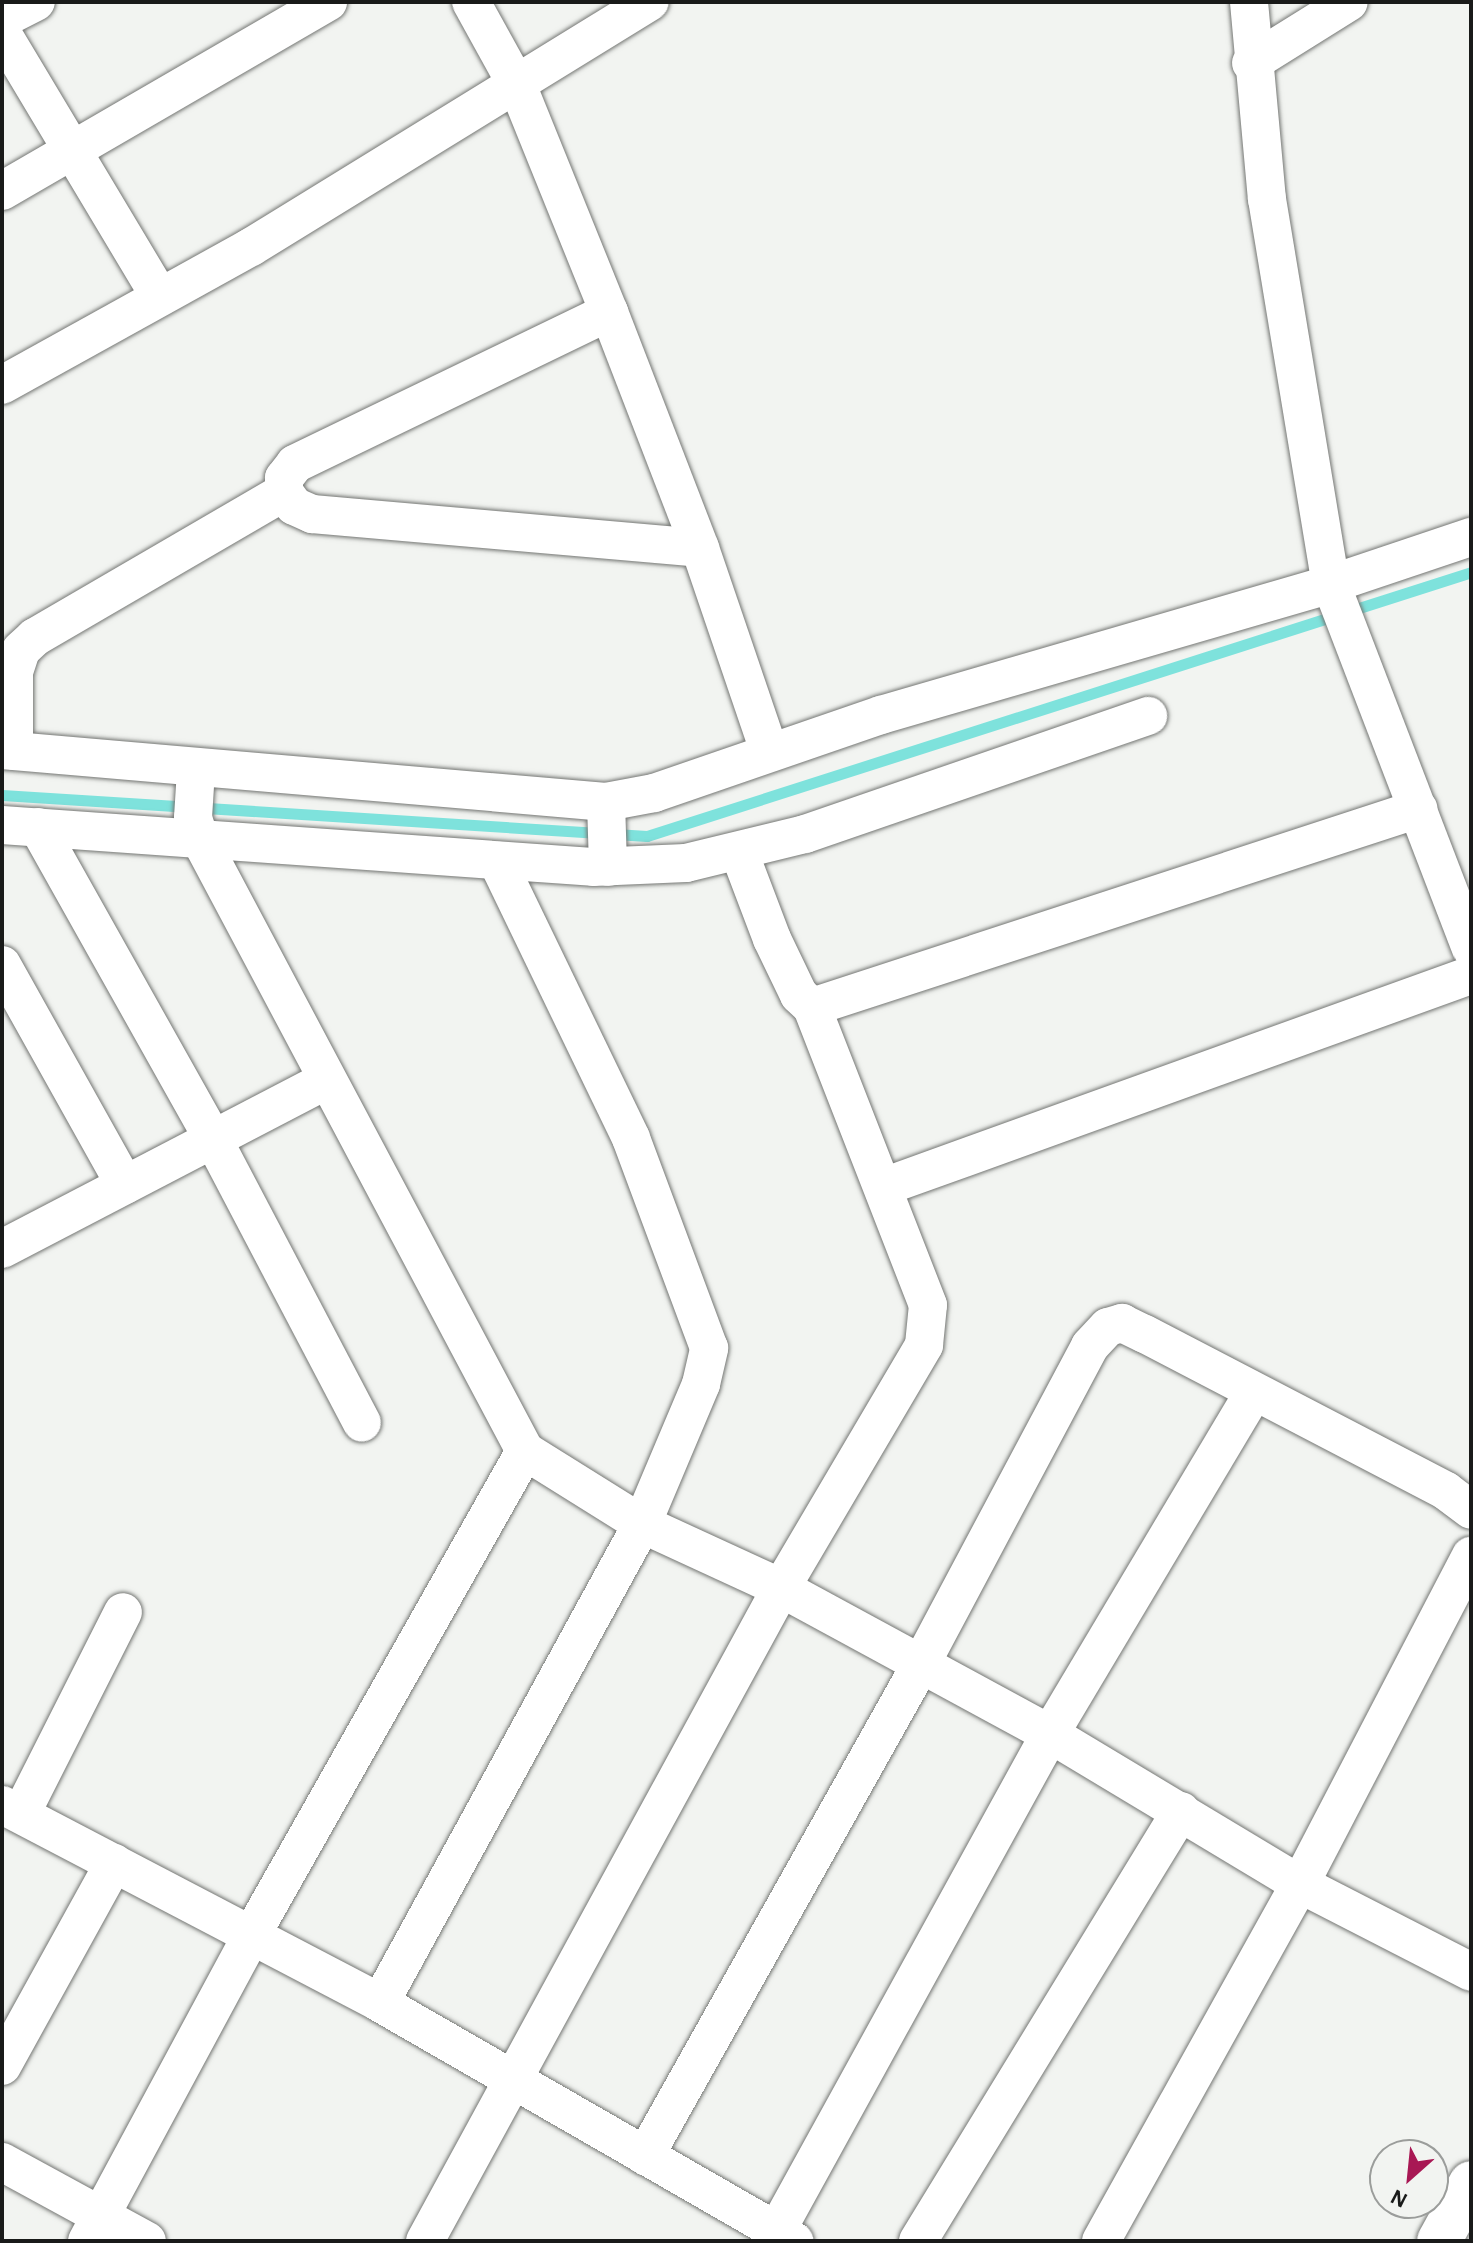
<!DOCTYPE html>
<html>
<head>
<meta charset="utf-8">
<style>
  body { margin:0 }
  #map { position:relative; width:1473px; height:2243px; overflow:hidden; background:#f2f4f1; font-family:"Alegreya Sans",sans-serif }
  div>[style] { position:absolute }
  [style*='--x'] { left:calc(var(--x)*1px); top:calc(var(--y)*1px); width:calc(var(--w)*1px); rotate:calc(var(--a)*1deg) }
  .stream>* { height:11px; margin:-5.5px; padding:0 5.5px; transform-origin:5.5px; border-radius:5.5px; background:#7ee2dc }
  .roads { filter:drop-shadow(0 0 2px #747673) drop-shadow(0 0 2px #747673) }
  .minor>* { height:38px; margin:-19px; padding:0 19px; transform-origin:19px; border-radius:19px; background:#fff }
  .secondary>* { height:44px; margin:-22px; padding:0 22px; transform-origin:22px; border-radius:22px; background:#fff }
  span { translate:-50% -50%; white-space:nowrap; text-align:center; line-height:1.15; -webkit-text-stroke:7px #f2f4f1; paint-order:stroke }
  .frame { position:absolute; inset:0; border:4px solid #191a19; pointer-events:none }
  .north { position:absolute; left:1369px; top:2139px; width:80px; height:80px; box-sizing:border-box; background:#f2f4f1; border:2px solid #9b9d9b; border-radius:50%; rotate:207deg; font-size:22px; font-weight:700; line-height:32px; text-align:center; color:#191a19 }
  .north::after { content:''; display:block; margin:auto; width:28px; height:36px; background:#a81854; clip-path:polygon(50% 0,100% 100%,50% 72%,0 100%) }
</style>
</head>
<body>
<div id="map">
  <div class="stream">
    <div style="--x:2;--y:795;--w:646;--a:3.64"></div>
    <div style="--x:647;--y:836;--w:865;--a:-17.76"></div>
  </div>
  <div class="roads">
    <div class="minor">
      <div style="--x:471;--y:2;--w:97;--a:61.1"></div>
      <div style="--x:518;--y:87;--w:243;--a:68"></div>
      <div style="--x:609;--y:312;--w:253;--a:68.9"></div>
      <div style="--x:700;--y:548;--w:214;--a:71.2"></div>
      <div style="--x:1249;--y:2;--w:198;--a:84.8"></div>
      <div style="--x:1267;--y:199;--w:390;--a:80.6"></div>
      <div style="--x:1331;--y:584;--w:390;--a:69"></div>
      <div style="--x:2;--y:19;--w:38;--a:-27"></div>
      <div style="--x:2;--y:33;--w:305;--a:59.1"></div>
      <div style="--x:1251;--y:63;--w:115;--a:-31.9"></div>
      <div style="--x:2;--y:191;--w:377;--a:-30.1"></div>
      <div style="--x:609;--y:312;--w:349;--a:154.2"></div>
      <div style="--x:295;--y:464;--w:18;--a:128"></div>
      <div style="--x:284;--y:478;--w:14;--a:90"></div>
      <div style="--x:284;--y:492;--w:17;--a:54"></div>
      <div style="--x:294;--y:506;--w:20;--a:24"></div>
      <div style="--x:312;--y:514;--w:389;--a:5"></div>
      <div style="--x:2;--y:385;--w:285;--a:-29"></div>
      <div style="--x:251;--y:247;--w:468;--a:-31.6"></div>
      <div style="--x:2;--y:750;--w:606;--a:4.92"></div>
      <div style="--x:606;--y:802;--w:49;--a:-10.6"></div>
      <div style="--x:654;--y:793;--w:240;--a:-19"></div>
      <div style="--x:881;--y:715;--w:469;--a:-16.2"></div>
      <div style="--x:1331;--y:584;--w:148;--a:-18.6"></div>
      <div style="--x:14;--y:751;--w:79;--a:-90"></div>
      <div style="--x:14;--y:672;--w:23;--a:-72"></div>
      <div style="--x:21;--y:650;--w:19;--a:-43"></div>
      <div style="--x:35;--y:637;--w:288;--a:-30.2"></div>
      <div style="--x:196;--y:770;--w:48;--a:93.6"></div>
      <div style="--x:193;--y:818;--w:20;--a:72"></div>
      <div style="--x:199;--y:837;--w:695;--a:62.03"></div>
      <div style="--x:525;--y:1451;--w:138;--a:32"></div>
      <div style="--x:642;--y:1524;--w:153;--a:24.7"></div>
      <div style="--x:781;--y:1588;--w:159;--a:28.5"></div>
      <div style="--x:921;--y:1664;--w:147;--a:28.5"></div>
      <div style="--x:1050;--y:1734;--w:292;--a:31"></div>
      <div style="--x:1300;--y:1884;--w:192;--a:27.2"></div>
      <div style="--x:606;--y:802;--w:65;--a:88.2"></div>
      <div style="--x:2;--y:825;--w:592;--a:4.06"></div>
      <div style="--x:593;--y:867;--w:93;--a:-2.5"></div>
      <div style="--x:686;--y:863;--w:122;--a:-13.7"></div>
      <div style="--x:805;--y:834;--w:363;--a:-19"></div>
      <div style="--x:38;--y:827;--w:360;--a:60.7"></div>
      <div style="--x:214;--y:1141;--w:318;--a:62.3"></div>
      <div style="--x:739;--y:852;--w:93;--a:69.2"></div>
      <div style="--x:772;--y:939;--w:62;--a:64.3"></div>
      <div style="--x:799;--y:995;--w:18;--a:43"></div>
      <div style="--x:812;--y:1007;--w:638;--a:-18.09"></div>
      <div style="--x:2;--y:965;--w:252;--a:60.8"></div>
      <div style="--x:886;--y:1186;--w:622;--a:-19.83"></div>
      <div style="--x:2;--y:1249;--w:364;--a:-27.5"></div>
      <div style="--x:2;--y:1805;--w:427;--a:27.6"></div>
      <div style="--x:380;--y:2003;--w:478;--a:29.9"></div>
      <div style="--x:21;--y:1814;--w:226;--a:-63.2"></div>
      <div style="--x:380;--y:2003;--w:546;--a:-61.32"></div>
      <div style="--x:642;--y:1524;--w:152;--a:-67.1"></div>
      <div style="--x:701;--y:1384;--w:37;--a:-77"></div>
      <div style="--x:709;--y:1348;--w:224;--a:-110.4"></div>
      <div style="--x:631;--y:1138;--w:308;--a:-115.8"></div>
      <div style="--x:2;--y:2066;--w:232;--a:-61.1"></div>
      <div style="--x:645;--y:2156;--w:564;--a:-60.71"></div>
      <div style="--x:921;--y:1664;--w:360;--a:-62"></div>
      <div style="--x:1090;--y:1346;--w:26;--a:-47"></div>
      <div style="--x:1108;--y:1327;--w:15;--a:-16"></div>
      <div style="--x:1122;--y:1323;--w:25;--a:26"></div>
      <div style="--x:1145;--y:1334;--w:339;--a:27.5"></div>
      <div style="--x:1446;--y:1491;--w:31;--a:37"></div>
      <div style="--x:2;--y:2162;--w:165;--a:28.6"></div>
      <div style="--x:87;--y:2241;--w:349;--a:-61.7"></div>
      <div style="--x:252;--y:1934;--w:555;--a:-60.52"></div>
      <div style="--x:425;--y:2241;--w:744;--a:-61.4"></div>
      <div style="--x:781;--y:1588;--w:282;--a:-59.5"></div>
      <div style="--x:924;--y:1345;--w:40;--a:-84.3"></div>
      <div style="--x:928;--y:1305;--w:320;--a:-111.3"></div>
      <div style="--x:771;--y:2241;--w:579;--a:-61.18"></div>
      <div style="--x:1050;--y:1734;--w:396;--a:-59.2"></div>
      <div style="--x:918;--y:2241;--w:504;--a:-58.55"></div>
      <div style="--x:1101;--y:2241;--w:409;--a:-60.9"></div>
      <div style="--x:1300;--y:1884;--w:370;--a:-62.5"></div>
    </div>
    <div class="secondary">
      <div style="--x:1439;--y:2241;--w:66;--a:-61.1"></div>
    </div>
  </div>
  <div class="frame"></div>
  <div class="north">N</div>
</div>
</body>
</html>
